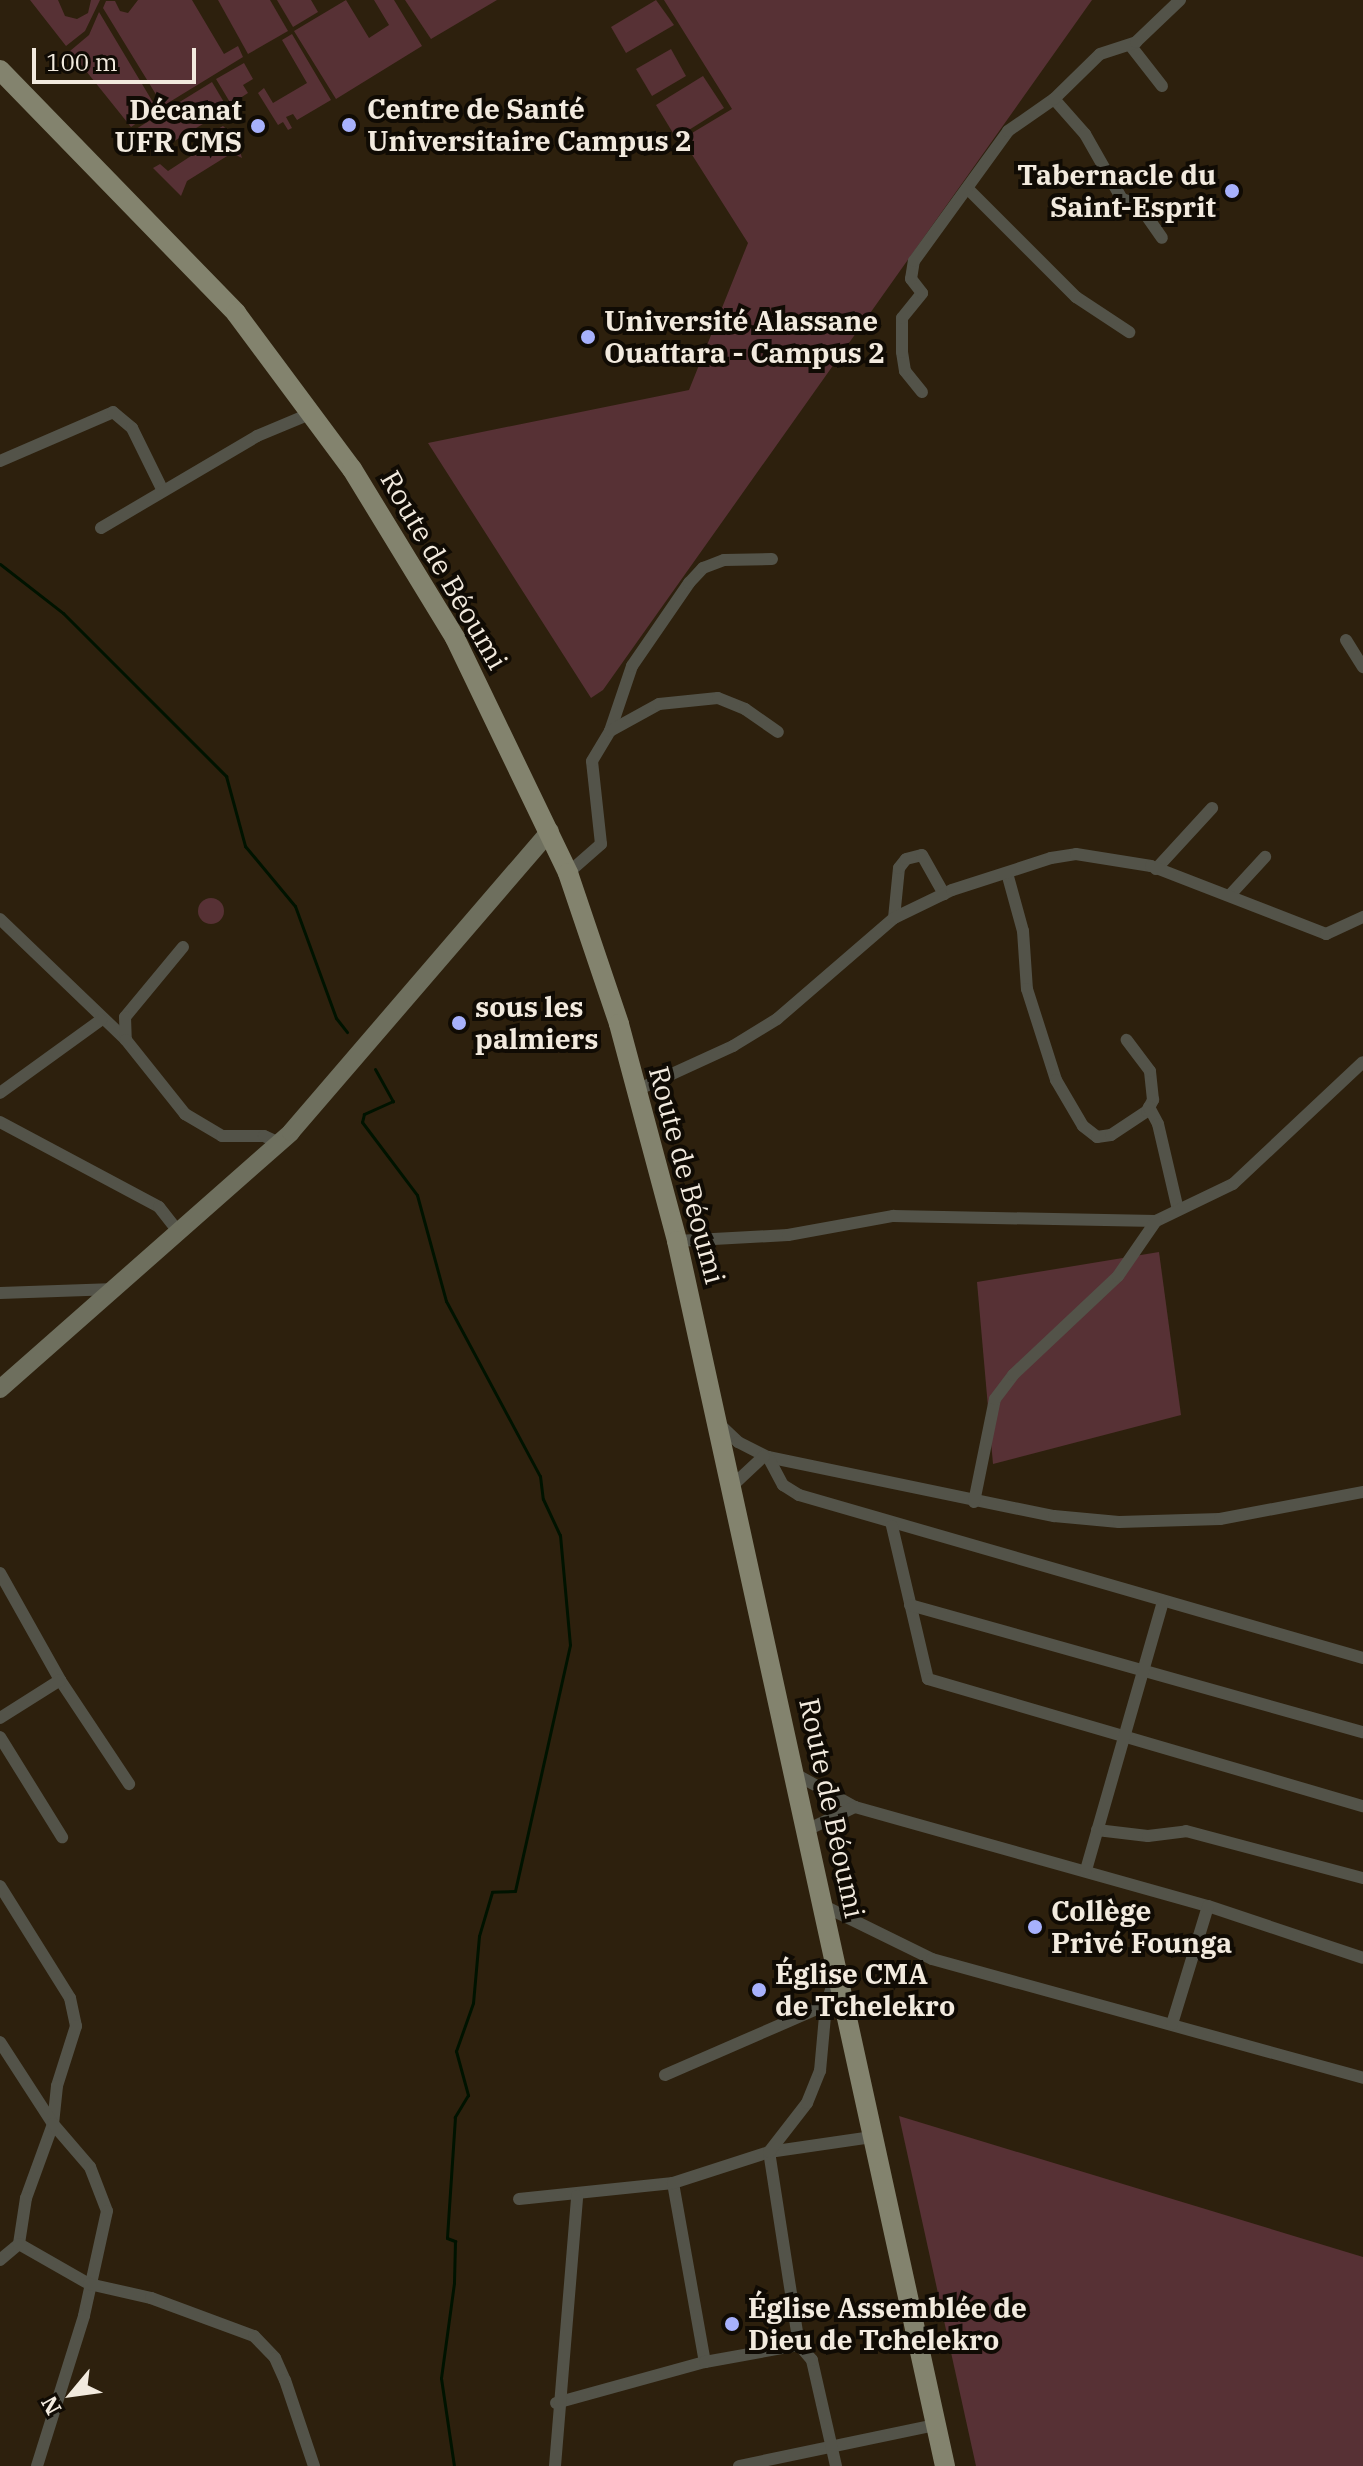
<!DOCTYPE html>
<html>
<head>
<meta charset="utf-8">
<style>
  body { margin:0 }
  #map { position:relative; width:1363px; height:2466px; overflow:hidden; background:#2d200d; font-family:"IBM Plex Serif",serif }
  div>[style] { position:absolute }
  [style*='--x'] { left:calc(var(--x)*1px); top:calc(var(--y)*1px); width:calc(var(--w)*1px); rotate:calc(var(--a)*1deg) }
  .green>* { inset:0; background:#573135 }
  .round { border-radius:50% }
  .stream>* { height:3px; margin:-1.5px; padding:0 1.5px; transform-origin:1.5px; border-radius:1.5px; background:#001300 }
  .minor>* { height:12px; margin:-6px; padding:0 6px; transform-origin:6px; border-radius:6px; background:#535349 }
  .secondary>* { height:18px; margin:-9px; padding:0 9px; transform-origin:9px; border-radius:9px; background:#6e6f5e }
  .primary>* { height:20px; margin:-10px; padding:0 10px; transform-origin:10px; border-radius:10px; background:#83836e }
  .dots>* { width:22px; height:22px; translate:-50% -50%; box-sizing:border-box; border:4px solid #100b04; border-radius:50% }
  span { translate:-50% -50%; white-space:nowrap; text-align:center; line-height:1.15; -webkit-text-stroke:8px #100b04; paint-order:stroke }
  .poi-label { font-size:28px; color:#f2eade; font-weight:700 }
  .left { translate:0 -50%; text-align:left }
  .right { translate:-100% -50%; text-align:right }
  .street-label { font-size:28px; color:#f2eade }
  .north { position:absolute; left:32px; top:2354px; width:80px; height:80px; -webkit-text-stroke:6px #100b04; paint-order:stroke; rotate:241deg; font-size:22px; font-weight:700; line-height:32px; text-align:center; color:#f2eade }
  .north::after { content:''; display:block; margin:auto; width:28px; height:36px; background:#f2eade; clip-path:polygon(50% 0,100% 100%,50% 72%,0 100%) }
  .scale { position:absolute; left:32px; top:48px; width:164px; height:36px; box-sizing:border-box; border:4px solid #f2eade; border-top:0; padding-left:10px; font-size:24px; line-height:28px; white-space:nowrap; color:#f2eade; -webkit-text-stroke:6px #100b04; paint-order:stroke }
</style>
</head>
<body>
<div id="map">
  <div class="green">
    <div style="clip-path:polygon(30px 0,58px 0,65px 16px,77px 19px,88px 13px,91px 0,100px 0,85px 31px,66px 46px)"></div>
    <div style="clip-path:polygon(138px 0,192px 0,224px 54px,238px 46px,243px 57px,163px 106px,103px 8px,106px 1px,115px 1px,120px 11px,128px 13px)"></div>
    <div style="clip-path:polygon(218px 0,270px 0,288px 31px,248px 54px)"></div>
    <div style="clip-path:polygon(277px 0,311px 0,318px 12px,293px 27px)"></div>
    <div style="clip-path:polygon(346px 0,369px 38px,389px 25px,374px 0,394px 0,422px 46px,336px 99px,294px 31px)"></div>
    <div style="clip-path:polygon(405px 0,497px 0,431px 39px)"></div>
    <div style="clip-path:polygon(656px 0,674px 25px,626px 53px,611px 27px)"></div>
    <div style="clip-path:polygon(664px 0,1092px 0,603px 690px,591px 698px,428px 443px,689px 390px,748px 243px,682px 139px,732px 109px)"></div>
    <div style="clip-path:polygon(99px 12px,157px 109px,131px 127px,70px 51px,89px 35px)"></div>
    <div style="clip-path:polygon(292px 34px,331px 100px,297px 120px,293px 114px,286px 117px,292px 128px,288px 130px,283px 122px,278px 125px,258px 93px,264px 88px,273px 103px,307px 83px,282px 40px)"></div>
    <div style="clip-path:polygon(671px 49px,686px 76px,652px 96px,636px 69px)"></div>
    <div style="clip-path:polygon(244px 63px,253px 79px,243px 85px,248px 93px,231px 104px,216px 79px)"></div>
    <div style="clip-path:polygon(703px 76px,724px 108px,676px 138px,656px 105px)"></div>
    <div style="clip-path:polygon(212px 82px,228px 109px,156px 152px,136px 129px)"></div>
    <div style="clip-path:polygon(223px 126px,235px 137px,218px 150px,237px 141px,242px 158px,232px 153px,187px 181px,181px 196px,153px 168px,160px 164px,168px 171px,214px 141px,216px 130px)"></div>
    <div class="round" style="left:198px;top:898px;width:26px;height:26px"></div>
    <div style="clip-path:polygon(1159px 1252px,1181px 1415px,993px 1464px,977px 1282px)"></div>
    <div style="clip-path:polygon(899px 2116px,1363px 2257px,1363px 2466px,976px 2466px)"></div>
  </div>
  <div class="stream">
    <div style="--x:0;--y:564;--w:80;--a:37.9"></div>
    <div style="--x:63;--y:613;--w:231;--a:45"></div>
    <div style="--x:226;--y:776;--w:73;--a:74.8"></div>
    <div style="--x:245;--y:846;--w:78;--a:50.2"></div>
    <div style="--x:295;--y:906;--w:119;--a:69.9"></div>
    <div style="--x:336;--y:1018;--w:18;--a:52"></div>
    <div style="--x:375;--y:1069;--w:37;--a:61"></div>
    <div style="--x:393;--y:1101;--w:32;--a:156"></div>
    <div style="--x:364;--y:1114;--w:8;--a:104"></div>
    <div style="--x:362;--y:1122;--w:91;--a:53"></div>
    <div style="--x:417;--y:1195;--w:110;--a:74.7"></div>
    <div style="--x:446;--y:1301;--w:199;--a:61.8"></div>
    <div style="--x:540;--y:1476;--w:23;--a:83"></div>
    <div style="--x:543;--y:1499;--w:40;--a:65"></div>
    <div style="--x:560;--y:1535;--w:110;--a:84.8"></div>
    <div style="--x:570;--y:1645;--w:252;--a:102.6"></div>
    <div style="--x:515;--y:1891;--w:23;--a:178"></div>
    <div style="--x:492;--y:1892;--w:46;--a:106.5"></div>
    <div style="--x:479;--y:1936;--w:67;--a:95.1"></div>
    <div style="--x:473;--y:2003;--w:51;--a:109.5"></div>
    <div style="--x:456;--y:2051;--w:46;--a:74.7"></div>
    <div style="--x:468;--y:2095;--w:26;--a:121"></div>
    <div style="--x:455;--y:2117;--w:121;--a:93.8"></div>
    <div style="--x:447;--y:2238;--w:9;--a:21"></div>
    <div style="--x:455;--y:2241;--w:42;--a:91.4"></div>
    <div style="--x:454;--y:2283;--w:96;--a:97.8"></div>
    <div style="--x:441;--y:2378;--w:89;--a:81.6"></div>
  </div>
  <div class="minor">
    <div style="--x:1130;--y:45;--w:52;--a:52"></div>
    <div style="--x:1054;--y:99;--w:47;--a:48.5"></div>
    <div style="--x:1085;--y:134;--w:75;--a:60.4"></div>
    <div style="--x:1122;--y:199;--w:18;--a:19"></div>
    <div style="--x:1139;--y:205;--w:40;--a:55.1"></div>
    <div style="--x:968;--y:189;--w:153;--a:45"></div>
    <div style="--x:1076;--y:297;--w:64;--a:33.4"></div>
    <div style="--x:922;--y:392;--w:27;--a:-129"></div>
    <div style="--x:905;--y:371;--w:19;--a:-99"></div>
    <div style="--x:902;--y:352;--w:34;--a:-90"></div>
    <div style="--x:902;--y:318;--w:32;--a:-51"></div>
    <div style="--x:922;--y:293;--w:18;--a:-128"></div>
    <div style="--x:911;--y:279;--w:18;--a:-81"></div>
    <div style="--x:914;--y:261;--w:160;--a:-54.1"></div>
    <div style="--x:1008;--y:131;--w:56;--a:-34.8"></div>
    <div style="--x:1054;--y:99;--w:64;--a:-44.4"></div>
    <div style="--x:1100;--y:54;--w:38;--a:-18"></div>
    <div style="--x:1136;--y:42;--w:61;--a:-43.7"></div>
    <div style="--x:0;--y:461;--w:123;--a:-23.4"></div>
    <div style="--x:113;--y:412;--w:25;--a:40"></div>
    <div style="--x:132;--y:428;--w:68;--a:63.8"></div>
    <div style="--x:101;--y:528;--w:181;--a:-30.5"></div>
    <div style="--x:257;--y:436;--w:60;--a:-22.7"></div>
    <div style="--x:1346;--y:640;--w:32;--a:58"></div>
    <div style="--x:610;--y:731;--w:69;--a:-71.3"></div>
    <div style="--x:632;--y:666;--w:101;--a:-55.5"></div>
    <div style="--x:689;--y:583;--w:21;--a:-47"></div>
    <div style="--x:703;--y:568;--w:22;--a:-21"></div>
    <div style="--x:724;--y:560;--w:48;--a:-1.2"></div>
    <div style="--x:1156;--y:869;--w:83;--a:-47.4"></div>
    <div style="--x:568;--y:873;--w:44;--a:-41.3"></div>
    <div style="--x:601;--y:844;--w:83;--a:-96.2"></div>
    <div style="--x:592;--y:761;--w:35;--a:-59"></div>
    <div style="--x:610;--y:731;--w:56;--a:-28.9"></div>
    <div style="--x:659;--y:704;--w:59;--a:-5.8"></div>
    <div style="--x:718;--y:698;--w:29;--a:22"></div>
    <div style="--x:745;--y:709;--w:40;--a:34.9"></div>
    <div style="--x:1007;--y:873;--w:60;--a:74.6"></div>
    <div style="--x:1023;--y:931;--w:58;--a:86.1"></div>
    <div style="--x:1027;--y:989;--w:96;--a:72.3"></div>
    <div style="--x:1056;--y:1080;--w:53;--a:59.6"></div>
    <div style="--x:1083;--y:1126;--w:18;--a:38"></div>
    <div style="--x:1097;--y:1137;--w:14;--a:-8"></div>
    <div style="--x:1111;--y:1135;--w:43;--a:-33.7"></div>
    <div style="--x:1147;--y:1111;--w:13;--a:-61"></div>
    <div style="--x:1153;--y:1100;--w:29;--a:-96"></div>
    <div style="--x:1150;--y:1071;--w:39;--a:-127"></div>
    <div style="--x:1230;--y:895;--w:52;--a:-47.4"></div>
    <div style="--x:894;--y:918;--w:50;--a:-84.3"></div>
    <div style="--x:899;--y:868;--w:11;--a:-52"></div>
    <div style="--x:906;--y:859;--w:16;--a:-14"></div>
    <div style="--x:922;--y:855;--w:45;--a:60.6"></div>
    <div style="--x:0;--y:919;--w:175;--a:43.8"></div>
    <div style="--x:183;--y:947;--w:91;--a:129.6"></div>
    <div style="--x:125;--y:1017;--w:23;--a:88"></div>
    <div style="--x:126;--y:1040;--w:95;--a:51.4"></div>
    <div style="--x:185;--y:1114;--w:43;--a:30.7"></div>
    <div style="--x:222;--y:1136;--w:42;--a:0"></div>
    <div style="--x:264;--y:1136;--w:17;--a:24"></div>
    <div style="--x:637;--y:1090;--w:106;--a:-24.6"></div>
    <div style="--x:733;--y:1046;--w:52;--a:-31.5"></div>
    <div style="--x:777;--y:1019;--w:155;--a:-40.8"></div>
    <div style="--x:894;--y:918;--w:64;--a:-25.8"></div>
    <div style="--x:952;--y:890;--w:104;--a:-17.9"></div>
    <div style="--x:1051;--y:858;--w:25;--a:-9"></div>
    <div style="--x:1076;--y:854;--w:76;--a:9.1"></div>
    <div style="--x:1151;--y:866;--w:188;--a:21.2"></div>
    <div style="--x:1326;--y:934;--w:41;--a:-24.7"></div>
    <div style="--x:0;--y:1093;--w:125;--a:-35.9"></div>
    <div style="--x:1149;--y:1107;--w:19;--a:62"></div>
    <div style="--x:1158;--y:1124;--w:88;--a:76.9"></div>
    <div style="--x:0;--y:1122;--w:180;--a:28.1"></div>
    <div style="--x:159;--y:1207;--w:34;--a:52"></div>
    <div style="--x:677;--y:1241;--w:111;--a:-3.1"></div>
    <div style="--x:788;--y:1235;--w:107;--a:-10.3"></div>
    <div style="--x:893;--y:1216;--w:263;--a:1.1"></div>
    <div style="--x:1156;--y:1221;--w:85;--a:-25.7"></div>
    <div style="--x:1233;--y:1184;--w:178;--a:-43.2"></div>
    <div style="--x:0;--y:1293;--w:115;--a:-2"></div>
    <div style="--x:720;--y:1425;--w:25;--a:43"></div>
    <div style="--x:738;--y:1442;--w:34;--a:27"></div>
    <div style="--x:768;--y:1457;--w:292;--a:11.7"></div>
    <div style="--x:1054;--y:1516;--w:65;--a:5.3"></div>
    <div style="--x:1119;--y:1522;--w:101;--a:-1.7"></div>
    <div style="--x:1220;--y:1519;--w:146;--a:-10.7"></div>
    <div style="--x:768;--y:1457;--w:32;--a:62"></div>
    <div style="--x:783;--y:1485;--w:19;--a:32"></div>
    <div style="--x:799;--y:1495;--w:587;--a:16.12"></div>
    <div style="--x:733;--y:1485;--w:42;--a:-43.1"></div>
    <div style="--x:974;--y:1502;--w:105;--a:-78.5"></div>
    <div style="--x:995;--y:1399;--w:30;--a:-53"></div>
    <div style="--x:1013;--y:1375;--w:144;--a:-43.3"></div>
    <div style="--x:1118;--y:1276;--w:67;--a:-55.4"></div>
    <div style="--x:892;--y:1526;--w:157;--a:76.8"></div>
    <div style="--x:928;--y:1679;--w:453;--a:16.3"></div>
    <div style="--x:0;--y:1573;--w:123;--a:60.7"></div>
    <div style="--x:60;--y:1680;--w:125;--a:56.4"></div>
    <div style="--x:910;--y:1605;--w:470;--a:15.7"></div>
    <div style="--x:0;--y:1718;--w:71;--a:-32.3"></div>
    <div style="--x:0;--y:1737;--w:118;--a:58.2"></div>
    <div style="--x:797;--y:1775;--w:66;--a:28.9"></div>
    <div style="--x:855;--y:1807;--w:367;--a:15.7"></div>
    <div style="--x:1208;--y:1906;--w:163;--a:18.5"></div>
    <div style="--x:809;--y:1829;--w:51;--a:-25.6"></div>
    <div style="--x:1097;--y:1830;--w:51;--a:6.7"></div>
    <div style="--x:1148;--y:1836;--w:38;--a:-7"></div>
    <div style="--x:1186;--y:1831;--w:183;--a:14.9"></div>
    <div style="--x:1086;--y:1870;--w:280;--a:-74"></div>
    <div style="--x:0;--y:1886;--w:132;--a:58"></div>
    <div style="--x:70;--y:1998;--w:29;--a:78"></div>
    <div style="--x:76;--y:2026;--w:63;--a:107.6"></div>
    <div style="--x:57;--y:2086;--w:38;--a:96"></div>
    <div style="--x:53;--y:2124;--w:79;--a:110"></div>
    <div style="--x:26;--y:2198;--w:47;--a:98.7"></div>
    <div style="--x:19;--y:2244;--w:25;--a:140"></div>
    <div style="--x:824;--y:1906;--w:120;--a:26.1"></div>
    <div style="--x:932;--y:1959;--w:447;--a:15.4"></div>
    <div style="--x:1172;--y:2024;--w:123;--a:-73"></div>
    <div style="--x:0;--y:2042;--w:98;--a:57.1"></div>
    <div style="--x:53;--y:2124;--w:57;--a:49.3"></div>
    <div style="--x:90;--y:2167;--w:47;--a:68.9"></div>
    <div style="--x:107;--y:2211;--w:107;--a:102.4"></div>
    <div style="--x:84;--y:2316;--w:157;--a:107.4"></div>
    <div style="--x:665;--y:2075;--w:176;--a:-23.5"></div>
    <div style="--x:673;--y:2183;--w:182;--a:79.9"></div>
    <div style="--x:519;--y:2199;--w:155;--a:-5.9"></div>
    <div style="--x:673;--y:2183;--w:101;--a:-17.9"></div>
    <div style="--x:769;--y:2152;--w:104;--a:-8.3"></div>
    <div style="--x:19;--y:2244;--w:81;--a:29.7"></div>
    <div style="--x:89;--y:2284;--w:64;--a:12.7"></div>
    <div style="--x:151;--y:2298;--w:110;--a:20.3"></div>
    <div style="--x:254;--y:2336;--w:30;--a:46"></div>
    <div style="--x:275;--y:2358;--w:24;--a:66"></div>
    <div style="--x:285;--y:2380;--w:91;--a:71.4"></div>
    <div style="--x:556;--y:2403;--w:155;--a:-15.4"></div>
    <div style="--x:705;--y:2362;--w:96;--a:-10.3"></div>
    <div style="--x:555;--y:2466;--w:271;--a:-85.3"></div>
    <div style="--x:739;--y:2466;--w:201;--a:-11.8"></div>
    <div style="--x:836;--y:2466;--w:109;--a:-102.8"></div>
    <div style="--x:812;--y:2360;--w:20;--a:-131"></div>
    <div style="--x:799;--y:2345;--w:195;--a:-98.8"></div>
    <div style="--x:769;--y:2152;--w:62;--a:-52.2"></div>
    <div style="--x:807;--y:2103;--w:35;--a:-68"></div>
    <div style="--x:820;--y:2071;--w:66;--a:-84.8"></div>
    <div style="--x:826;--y:2005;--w:33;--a:-72"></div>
  </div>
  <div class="secondary">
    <div style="--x:0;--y:1389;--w:388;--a:-41.4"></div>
    <div style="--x:291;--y:1132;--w:397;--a:-49.3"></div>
  </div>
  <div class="primary">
    <div style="--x:0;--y:70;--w:339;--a:45.8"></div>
    <div style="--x:236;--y:313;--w:194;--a:53.4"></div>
    <div style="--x:352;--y:469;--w:198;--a:58.6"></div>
    <div style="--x:455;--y:638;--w:261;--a:64.3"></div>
    <div style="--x:568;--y:873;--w:159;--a:71.3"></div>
    <div style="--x:619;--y:1024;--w:225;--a:75"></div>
    <div style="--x:677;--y:1241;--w:1254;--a:77.66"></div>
  </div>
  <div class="dots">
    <div style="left:349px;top:125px;background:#a7b1fc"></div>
    <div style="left:258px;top:126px;background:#a7b1fc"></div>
    <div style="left:1232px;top:191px;background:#a7b1fc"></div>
    <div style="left:588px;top:337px;background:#a7b1fc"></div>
    <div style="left:459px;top:1023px;background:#a7b1fc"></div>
    <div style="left:1035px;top:1927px;background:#a7b1fc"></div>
    <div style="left:759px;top:1990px;background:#a7b1fc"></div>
    <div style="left:732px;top:2324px;background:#a7b1fc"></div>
  </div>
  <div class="poi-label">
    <span class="left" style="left:367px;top:125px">Centre de Santé<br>Universitaire Campus 2</span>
    <span class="right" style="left:242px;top:126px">Décanat<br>UFR CMS</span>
    <span class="right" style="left:1216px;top:191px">Tabernacle du<br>Saint-Esprit</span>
    <span class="left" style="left:604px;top:337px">Université Alassane<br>Ouattara - Campus 2</span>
    <span class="left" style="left:475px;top:1023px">sous les<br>palmiers</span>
    <span class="left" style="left:1051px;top:1927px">Collège<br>Privé Founga</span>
    <span class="left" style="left:775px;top:1990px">Église CMA<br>de Tchelekro</span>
    <span class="left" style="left:748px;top:2324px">Église Assemblée de<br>Dieu de Tchelekro</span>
  </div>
  <div class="street-label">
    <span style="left:444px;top:570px;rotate:60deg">Route de Béoumi</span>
    <span style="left:687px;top:1175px;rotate:75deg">Route de Béoumi</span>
    <span style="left:832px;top:1808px;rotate:78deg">Route de Béoumi</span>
  </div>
  <div class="north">N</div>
  <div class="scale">100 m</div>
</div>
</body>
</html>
